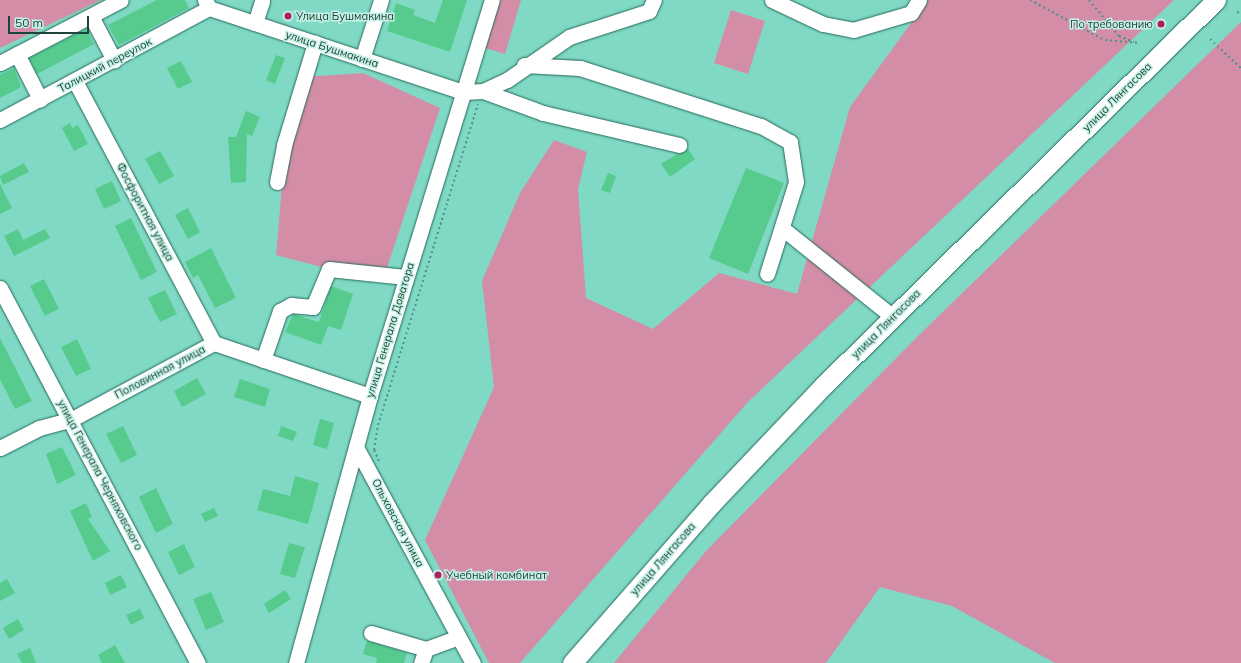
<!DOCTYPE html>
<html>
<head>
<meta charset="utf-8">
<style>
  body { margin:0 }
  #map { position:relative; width:1241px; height:663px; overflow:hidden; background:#80d9c4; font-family:Mulish,sans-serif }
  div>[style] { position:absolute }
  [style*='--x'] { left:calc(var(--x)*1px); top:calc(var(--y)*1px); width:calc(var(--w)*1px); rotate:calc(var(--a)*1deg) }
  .green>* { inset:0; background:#d48da6 }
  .building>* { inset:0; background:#56cb8d }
  .path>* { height:2px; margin-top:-1px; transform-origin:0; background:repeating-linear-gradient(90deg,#519283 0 2px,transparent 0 5px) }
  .roads { filter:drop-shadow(0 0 1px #256a5c) drop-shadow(0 0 1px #256a5c) }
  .minor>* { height:15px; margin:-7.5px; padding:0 7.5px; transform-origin:7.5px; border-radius:7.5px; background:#fff }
  .major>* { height:19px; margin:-9.5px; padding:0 9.5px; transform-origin:9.5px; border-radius:9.5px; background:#fff }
  .dots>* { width:11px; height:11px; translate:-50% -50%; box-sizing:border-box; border:2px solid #c7f0e5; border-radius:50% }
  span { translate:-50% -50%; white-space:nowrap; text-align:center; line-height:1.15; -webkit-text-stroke:3px #c7f0e5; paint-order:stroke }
  .poi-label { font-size:11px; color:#1d433b }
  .left { translate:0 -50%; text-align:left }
  .right { translate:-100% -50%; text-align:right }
  .street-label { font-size:11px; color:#1d433b }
  .scale { position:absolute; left:8px; top:16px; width:81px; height:18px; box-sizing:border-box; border:2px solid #1d433b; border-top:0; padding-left:5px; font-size:12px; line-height:14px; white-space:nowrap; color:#1d433b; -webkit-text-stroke:3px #c7f0e5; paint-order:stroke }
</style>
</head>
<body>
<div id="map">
  <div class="green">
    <div style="clip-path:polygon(0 0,101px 0,0 48px)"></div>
    <div style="clip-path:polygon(500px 0,521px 0,505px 54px,485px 48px)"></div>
    <div style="clip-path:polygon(928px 0,1174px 0,747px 403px,520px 663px,489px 663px,425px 540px,494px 387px,482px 281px,520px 193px,554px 140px,587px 152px,578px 189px,586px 298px,653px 329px,719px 273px,797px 294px,850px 107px)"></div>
    <div style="clip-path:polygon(731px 10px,765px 21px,748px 74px,714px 63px)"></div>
    <div style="clip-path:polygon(1241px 22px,1241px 663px,1055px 663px,952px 606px,880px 587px,826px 663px,614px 663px,706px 551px,916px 338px)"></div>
    <div style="clip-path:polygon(363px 73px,440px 108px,382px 283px,276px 255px,285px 152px,304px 77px)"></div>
  </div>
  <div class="building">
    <div style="clip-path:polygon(157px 0,185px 0,189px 8px,119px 45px,108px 25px)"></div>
    <div style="clip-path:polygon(443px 0,467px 0,450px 52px,387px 31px,396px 3px,415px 10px,413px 15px,435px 23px)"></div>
    <div style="clip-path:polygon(86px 29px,94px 44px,37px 74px,29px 58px)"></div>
    <div style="clip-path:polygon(276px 55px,285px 58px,275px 84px,266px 80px)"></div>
    <div style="clip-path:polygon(181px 61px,192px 82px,178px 89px,167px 68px)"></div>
    <div style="clip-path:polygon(14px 68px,21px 87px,0 98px,0 75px)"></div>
    <div style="clip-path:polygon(246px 111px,260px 117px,252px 136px,247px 134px,246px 182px,231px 183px,228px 137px,236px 137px)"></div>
    <div style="clip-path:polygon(70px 123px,72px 128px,78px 125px,88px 144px,74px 151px,62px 128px)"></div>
    <div style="clip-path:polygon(687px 148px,695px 159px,670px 177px,661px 164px)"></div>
    <div style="clip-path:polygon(160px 151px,174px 176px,159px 184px,145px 159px)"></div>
    <div style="clip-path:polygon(24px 163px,29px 172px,3px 185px,0 176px)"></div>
    <div style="clip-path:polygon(746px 168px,784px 183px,748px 274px,709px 258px)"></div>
    <div style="clip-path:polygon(608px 173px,616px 176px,610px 193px,601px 190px)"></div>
    <div style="clip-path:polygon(112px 181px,121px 201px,104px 209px,95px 189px)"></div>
    <div style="clip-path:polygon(0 184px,12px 208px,0 214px)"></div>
    <div style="clip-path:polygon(188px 208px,200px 232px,188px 239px,175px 215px)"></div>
    <div style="clip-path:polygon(131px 218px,157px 272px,141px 280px,115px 226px)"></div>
    <div style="clip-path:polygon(18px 229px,23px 240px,45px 229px,50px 238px,14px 256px,4px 236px)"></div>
    <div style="clip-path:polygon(211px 248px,236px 298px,215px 308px,198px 275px,193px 278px,185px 262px)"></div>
    <div style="clip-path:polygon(44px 279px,59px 309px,45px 316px,30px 286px)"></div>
    <div style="clip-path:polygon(331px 286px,353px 294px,341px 330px,328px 326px,321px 345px,285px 332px,293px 314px,319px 322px)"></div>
    <div style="clip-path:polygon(165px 290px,177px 314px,160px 322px,148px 298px)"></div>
    <div style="clip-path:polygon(0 338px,32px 401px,15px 409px,0 379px)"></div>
    <div style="clip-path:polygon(77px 339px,91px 369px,76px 376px,61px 347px)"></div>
    <div style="clip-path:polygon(197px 378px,206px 394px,182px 407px,174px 391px)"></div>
    <div style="clip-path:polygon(240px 379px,270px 389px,265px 407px,234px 397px)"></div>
    <div style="clip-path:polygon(320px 419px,334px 423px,327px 449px,313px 445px)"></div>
    <div style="clip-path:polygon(123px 426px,137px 455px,121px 463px,106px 434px)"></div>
    <div style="clip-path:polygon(281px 426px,297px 432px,293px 441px,278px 436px)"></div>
    <div style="clip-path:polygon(62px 447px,76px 475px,57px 484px,46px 454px)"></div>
    <div style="clip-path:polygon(295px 476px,319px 483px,308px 524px,257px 510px,263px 489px,290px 496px)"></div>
    <div style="clip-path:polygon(156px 488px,173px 524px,156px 533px,139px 497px)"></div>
    <div style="clip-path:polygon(86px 503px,92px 517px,88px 519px,110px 551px,93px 561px,70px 511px)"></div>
    <div style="clip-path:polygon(214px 508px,218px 516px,205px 522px,201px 514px)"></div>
    <div style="clip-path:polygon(289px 543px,305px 547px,295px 578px,280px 574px)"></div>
    <div style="clip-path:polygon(184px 544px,195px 567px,179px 575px,168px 552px)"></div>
    <div style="clip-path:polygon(121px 575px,127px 587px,110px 595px,105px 583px)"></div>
    <div style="clip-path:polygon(7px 579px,15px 593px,0 601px,0 583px)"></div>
    <div style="clip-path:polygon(285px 590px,291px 599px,269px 613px,264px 604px)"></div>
    <div style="clip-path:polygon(211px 592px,224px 622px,206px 630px,193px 599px)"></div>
    <div style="clip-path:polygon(140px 609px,144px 618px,131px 625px,126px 615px)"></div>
    <div style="clip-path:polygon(18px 619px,24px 630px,9px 639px,3px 628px)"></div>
    <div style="clip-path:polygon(367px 641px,407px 653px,404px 663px,376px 663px,377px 658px,363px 654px)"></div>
    <div style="clip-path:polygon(115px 645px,125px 663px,102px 663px,98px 655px)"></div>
    <div style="clip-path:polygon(30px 648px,36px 663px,22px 663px,17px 654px)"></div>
  </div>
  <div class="path">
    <div style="--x:1030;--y:0;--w:85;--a:28.1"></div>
    <div style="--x:1105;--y:40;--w:32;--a:5"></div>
    <div style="--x:1089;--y:0;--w:47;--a:50.2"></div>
    <div style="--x:1119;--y:36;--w:16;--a:22"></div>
    <div style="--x:1237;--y:12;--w:4;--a:14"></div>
    <div style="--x:1210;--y:39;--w:42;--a:43.1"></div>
    <div style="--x:379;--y:461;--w:12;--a:-114"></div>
    <div style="--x:374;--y:450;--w:25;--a:-81"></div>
    <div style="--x:378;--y:425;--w:336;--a:-72.7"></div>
  </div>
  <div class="roads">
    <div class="minor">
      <div style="--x:205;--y:0;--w:9;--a:63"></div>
      <div style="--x:209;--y:8;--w:268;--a:18.3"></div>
      <div style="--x:463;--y:92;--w:20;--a:-3"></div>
      <div style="--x:483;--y:91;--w:26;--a:-25"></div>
      <div style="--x:507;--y:80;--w:75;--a:-34.7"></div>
      <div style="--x:569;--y:37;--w:84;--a:-18"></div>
      <div style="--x:649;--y:11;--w:12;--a:-66"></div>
      <div style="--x:772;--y:0;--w:56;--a:25.2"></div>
      <div style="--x:823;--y:24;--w:31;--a:11"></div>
      <div style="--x:853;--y:30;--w:60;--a:-16.3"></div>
      <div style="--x:911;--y:13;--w:15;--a:-58"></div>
      <div style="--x:91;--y:16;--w:50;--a:62.4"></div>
      <div style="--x:255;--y:23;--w:23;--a:-72"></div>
      <div style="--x:17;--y:54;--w:51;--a:62.9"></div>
      <div style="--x:362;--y:59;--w:62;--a:-72.1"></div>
      <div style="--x:0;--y:63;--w:136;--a:-27.5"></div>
      <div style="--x:524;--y:65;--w:56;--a:3.1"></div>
      <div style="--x:580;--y:68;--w:190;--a:17.8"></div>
      <div style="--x:761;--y:126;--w:33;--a:29"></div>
      <div style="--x:790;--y:142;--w:40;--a:81.5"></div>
      <div style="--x:796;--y:182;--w:96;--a:107.5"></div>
      <div style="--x:75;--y:81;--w:297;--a:62.1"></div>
      <div style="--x:483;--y:91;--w:64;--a:20.1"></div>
      <div style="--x:543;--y:113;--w:140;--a:13.2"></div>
      <div style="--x:0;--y:120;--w:237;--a:-28.2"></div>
      <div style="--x:277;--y:182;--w:38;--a:-79"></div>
      <div style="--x:284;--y:145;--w:107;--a:-73.1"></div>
      <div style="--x:782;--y:228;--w:142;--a:38.7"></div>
      <div style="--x:0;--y:288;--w:424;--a:62.2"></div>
      <div style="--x:263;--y:360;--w:52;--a:-70.9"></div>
      <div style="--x:280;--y:311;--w:13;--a:-29"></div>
      <div style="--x:291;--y:305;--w:22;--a:5"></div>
      <div style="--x:313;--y:307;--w:41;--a:-67.2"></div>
      <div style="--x:329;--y:269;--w:77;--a:5.9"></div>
      <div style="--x:356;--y:447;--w:246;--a:61.6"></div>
      <div style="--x:0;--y:448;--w:44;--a:-27.1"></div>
      <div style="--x:39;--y:428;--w:34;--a:-15"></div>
      <div style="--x:72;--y:419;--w:161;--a:-28.2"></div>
      <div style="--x:214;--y:343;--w:165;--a:18.8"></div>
      <div style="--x:371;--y:633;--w:57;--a:16.2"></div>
      <div style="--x:296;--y:663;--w:277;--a:-74.5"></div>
      <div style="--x:370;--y:396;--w:414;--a:-72.9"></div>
      <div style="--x:421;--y:663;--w:15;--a:-70"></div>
      <div style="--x:426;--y:649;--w:35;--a:-20"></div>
    </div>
    <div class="major">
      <div style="--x:572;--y:663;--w:213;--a:-48.8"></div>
      <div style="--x:712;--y:503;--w:161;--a:-46.5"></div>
      <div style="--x:823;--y:386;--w:551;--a:-44.49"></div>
    </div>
  </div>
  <div class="dots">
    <div style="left:288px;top:16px;background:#aa2063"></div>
    <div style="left:1161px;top:24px;background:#aa2063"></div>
    <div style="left:438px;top:575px;background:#aa2063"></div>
  </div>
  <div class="poi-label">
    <span class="left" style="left:296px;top:16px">Улица Бушмакина</span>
    <span class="right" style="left:1153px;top:24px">По требованию</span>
    <span class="left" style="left:446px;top:575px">Учебный комбинат</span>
  </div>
  <div class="street-label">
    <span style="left:332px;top:49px;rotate:18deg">улица Бушмакина</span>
    <span style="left:105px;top:65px;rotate:-28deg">Талицкий переулок</span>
    <span style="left:1117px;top:97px;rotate:-45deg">улица Лянгасова</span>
    <span style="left:145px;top:212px;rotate:62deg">Фосфоритная улица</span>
    <span style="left:886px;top:324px;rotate:-45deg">улица Лянгасова</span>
    <span style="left:390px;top:330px;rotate:-73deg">улица Генерала Доватора</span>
    <span style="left:160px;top:372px;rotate:-28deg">Половинная улица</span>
    <span style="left:100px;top:475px;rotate:62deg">улица Генерала Черняховского</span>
    <span style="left:398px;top:523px;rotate:62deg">Ольховская улица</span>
    <span style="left:663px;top:559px;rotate:-49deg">улица Лянгасова</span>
  </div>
  <div class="scale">50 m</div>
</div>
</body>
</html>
